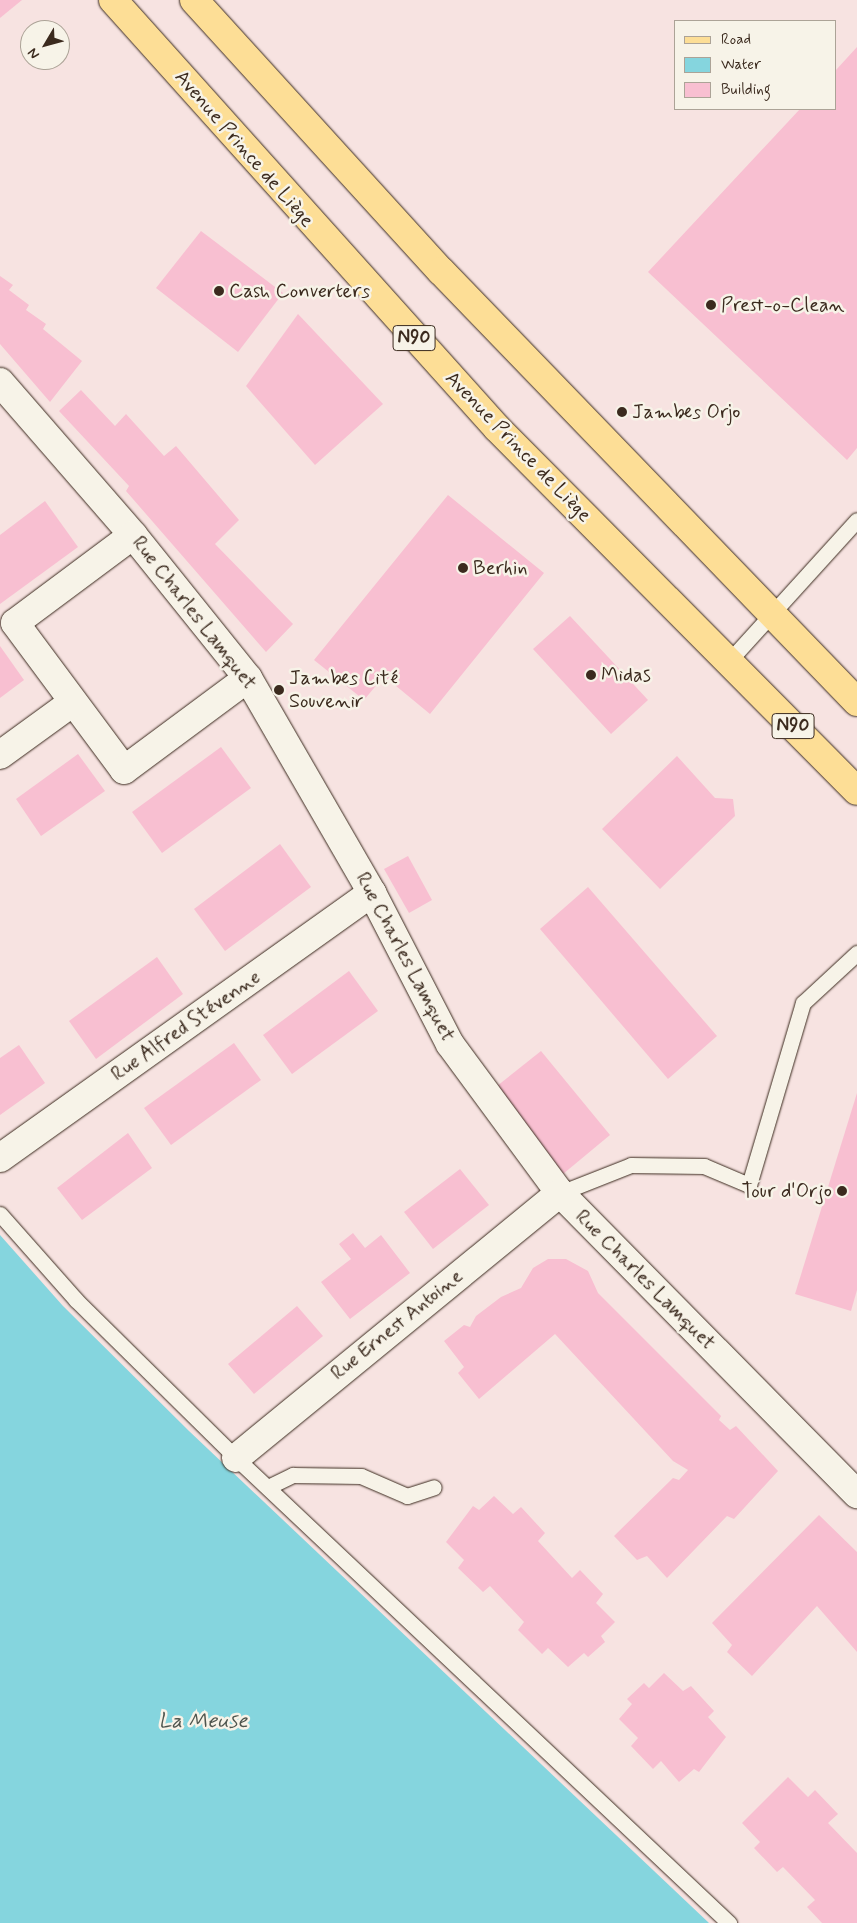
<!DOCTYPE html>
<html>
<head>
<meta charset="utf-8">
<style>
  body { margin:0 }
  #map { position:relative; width:857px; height:1923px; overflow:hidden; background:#f7e3e1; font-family:Mynerve,sans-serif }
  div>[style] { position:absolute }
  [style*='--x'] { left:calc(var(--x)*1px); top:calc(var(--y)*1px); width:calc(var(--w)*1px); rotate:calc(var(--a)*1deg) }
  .water>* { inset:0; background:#85d5de }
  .building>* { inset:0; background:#f8bfd1 }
  .roads { filter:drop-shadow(0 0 1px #3b2a1e) drop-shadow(0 0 1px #3b2a1e) }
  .lane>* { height:15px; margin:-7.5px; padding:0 7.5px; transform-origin:7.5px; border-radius:7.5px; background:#f7f3e8 }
  .street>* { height:28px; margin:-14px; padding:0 14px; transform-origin:14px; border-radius:14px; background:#f7f3e8 }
  .primary>* { height:28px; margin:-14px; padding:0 14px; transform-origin:14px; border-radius:14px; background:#fdde96 }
  .dots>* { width:14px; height:14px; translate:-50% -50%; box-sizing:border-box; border:2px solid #f7f3e8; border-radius:50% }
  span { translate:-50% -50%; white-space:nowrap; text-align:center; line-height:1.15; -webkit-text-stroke:5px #f7f3e8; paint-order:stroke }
  .shield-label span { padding:1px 4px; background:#f7f3e8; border:1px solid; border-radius:4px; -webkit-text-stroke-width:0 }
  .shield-label { font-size:19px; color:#3b2a1e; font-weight:700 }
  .street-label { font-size:20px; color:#3b2a1e }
  .poi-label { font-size:20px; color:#3b2a1e }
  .left { translate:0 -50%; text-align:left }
  .right { translate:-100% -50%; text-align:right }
  .water-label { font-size:21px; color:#4e554e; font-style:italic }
  .legend { position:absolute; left:674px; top:20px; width:162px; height:90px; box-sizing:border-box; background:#f7f3e8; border:1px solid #aca397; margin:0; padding:6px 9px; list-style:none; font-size:15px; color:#3b2a1e }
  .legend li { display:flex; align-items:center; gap:10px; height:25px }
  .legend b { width:25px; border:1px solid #aca397 }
  .north { position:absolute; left:20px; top:20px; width:50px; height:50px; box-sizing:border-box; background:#f7f3e8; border:1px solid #aca397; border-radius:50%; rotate:233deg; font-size:14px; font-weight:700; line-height:20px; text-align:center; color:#3b2a1e }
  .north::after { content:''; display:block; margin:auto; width:18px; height:22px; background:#3b2a1e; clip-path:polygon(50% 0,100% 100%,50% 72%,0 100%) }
</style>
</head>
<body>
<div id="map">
  <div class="water">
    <div style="clip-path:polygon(0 1235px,63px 1306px,189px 1431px,709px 1923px,0 1923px)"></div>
  </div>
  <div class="building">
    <div style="clip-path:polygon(0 0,22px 0,0 18px)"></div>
    <div style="clip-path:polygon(857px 47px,857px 448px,847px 460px,648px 272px,800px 109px,836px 109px,836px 70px)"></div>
    <div style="clip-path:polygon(201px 231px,283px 293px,238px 352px,156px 288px)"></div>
    <div style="clip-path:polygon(0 276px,13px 285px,9px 290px,29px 305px,26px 310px,46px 324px,43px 329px,82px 361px,50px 402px,0 344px)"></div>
    <div style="clip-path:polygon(298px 314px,383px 404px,315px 465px,246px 386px)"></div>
    <div style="clip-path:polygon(81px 390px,115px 426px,126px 414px,164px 456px,176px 446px,239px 520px,215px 544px,293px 624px,266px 652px,126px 491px,129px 486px,59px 411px)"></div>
    <div style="clip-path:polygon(448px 495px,544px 573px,430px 714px,384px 676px,364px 700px,314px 660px)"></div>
    <div style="clip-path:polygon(45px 501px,78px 547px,0 604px,0 535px)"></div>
    <div style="clip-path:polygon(570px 616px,648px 700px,611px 734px,533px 649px)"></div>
    <div style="clip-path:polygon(0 646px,24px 680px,0 698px)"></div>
    <div style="clip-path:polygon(221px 747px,251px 788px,162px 853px,132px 812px)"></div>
    <div style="clip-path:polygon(78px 754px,105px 791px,41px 836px,16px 799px)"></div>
    <div style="clip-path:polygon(677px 756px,715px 798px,733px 799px,735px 816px,660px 889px,602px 829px)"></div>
    <div style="clip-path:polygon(280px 844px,311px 887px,225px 951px,194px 909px)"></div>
    <div style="clip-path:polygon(408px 856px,432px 900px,409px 913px,384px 869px)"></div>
    <div style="clip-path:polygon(588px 887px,717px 1036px,668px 1079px,540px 929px)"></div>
    <div style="clip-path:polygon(157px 957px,183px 994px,96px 1059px,69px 1021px)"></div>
    <div style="clip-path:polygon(349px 971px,378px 1011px,292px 1074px,263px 1035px)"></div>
    <div style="clip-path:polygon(234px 1043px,261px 1080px,171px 1145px,144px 1108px)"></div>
    <div style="clip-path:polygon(19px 1045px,45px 1083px,0 1115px,0 1058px)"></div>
    <div style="clip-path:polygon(541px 1051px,610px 1135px,563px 1174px,497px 1086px)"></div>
    <div style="clip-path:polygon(857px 1093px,857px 1290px,851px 1311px,795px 1294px)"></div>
    <div style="clip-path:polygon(128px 1133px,152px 1168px,82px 1220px,57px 1188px)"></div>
    <div style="clip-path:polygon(460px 1169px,489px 1205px,433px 1249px,404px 1212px)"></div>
    <div style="clip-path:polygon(353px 1233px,365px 1248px,381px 1235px,410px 1273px,350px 1319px,321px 1282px,351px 1259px,339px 1244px)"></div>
    <div style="clip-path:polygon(548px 1259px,566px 1259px,588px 1271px,598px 1293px,721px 1416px,719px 1420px,730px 1430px,736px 1426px,778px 1471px,734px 1519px,727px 1516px,667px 1578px,647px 1556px,637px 1560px,614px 1536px,673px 1478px,679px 1480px,688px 1470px,673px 1461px,555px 1334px,479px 1399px,458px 1373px,464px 1367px,444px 1341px,464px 1325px,470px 1327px,476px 1316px,501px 1297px,521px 1288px,533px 1268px)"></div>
    <div style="clip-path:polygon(297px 1306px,323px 1336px,254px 1394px,228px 1364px)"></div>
    <div style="clip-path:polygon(494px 1496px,513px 1514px,521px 1507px,545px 1533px,538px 1541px,572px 1578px,580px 1570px,603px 1594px,596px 1603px,615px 1622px,601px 1636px,605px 1642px,588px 1657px,584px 1653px,568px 1667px,548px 1648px,542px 1654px,518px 1630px,524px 1622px,490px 1586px,483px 1592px,458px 1568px,464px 1560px,446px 1542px,473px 1506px,479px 1510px)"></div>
    <div style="clip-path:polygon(819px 1515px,857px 1552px,857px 1652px,817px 1606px,752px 1676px,727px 1652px,732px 1645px,712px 1623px)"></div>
    <div style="clip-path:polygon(664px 1673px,683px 1691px,691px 1686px,714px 1711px,708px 1717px,726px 1737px,699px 1772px,694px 1769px,679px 1782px,661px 1761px,653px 1769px,631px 1746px,638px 1738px,619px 1719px,632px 1704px,627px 1699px,644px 1683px,649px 1688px)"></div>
    <div style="clip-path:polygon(788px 1777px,808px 1797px,815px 1790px,838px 1814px,828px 1823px,857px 1853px,857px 1923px,822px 1923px,807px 1907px,815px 1900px,783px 1867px,777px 1872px,754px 1848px,760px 1842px,742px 1823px)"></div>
  </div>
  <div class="roads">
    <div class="lane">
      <div style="--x:729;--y:661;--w:190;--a:-47.8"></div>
      <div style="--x:560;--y:1193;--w:76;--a:-21.5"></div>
      <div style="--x:631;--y:1165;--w:73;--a:0.8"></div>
      <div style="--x:704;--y:1166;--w:49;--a:22.9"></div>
      <div style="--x:749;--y:1185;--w:190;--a:-73.5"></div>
      <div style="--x:803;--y:1003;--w:74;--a:-42.8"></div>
      <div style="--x:0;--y:1214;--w:115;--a:48.5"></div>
      <div style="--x:76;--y:1300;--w:225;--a:44.6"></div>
      <div style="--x:236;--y:1458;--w:678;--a:43.33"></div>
      <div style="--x:268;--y:1487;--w:28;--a:-26"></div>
      <div style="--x:293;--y:1475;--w:68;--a:0.8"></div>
      <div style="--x:361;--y:1476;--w:50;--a:23.5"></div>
      <div style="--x:407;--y:1496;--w:28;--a:-18"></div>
    </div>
    <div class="street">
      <div style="--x:0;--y:382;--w:203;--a:49"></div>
      <div style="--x:133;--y:535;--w:184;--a:51.2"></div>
      <div style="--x:248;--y:678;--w:248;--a:60"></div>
      <div style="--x:372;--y:893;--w:170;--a:62.7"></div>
      <div style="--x:450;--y:1044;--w:185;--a:53.6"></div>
      <div style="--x:560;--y:1193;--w:423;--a:45.4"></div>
      <div style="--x:133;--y:535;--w:147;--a:143.3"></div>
      <div style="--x:15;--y:623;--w:183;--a:53.4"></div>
      <div style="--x:124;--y:770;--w:154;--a:-36.6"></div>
      <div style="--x:0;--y:755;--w:90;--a:-36"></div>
      <div style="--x:0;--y:1158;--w:457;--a:-35.5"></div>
      <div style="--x:236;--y:1458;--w:419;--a:-39.3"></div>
    </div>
    <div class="primary">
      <div style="--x:113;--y:0;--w:575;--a:48.1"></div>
      <div style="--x:497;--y:428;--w:511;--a:45.24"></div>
      <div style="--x:194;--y:0;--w:367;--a:47.7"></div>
      <div style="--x:441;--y:271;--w:599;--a:46.01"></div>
    </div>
  </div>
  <div class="dots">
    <div style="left:219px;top:291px;background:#3b2a1e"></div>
    <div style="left:711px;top:305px;background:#3b2a1e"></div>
    <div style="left:622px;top:412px;background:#3b2a1e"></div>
    <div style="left:463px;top:568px;background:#3b2a1e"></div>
    <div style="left:591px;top:675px;background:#3b2a1e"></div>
    <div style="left:279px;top:690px;background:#3b2a1e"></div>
    <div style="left:842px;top:1191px;background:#3b2a1e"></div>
  </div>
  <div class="shield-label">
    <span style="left:414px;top:338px">N90</span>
    <span style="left:793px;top:726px">N90</span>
  </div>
  <div class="street-label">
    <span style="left:244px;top:149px;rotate:49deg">Avenue Prince de Liège</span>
    <span style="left:518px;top:447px;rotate:46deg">Avenue Prince de Liège</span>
    <span style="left:194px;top:613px;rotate:52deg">Rue Charles Lamquet</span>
    <span style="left:405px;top:957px;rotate:62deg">Rue Charles Lamquet</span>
    <span style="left:186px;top:1026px;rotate:-35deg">Rue Alfred Stévenne</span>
    <span style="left:645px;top:1280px;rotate:45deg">Rue Charles Lamquet</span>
    <span style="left:397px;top:1325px;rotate:-39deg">Rue Ernest Antoine</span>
  </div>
  <div class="poi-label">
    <span class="left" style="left:229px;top:291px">Cash Converters</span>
    <span class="left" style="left:721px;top:305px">Prest-o-Clean</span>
    <span class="left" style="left:632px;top:412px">Jambes Orjo</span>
    <span class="left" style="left:473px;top:568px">Berhin</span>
    <span class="left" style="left:601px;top:675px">Midas</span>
    <span class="left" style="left:289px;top:690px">Jambes Cité<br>Souvenir</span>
    <span class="right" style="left:832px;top:1191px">Tour d'Orjo</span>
  </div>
  <div class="water-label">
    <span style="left:203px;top:1721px">La Meuse</span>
  </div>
  <ul class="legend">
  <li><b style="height:6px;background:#fdde96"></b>Road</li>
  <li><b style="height:14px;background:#85d5de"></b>Water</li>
  <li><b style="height:14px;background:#f8bfd1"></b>Building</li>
  </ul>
  <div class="north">N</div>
</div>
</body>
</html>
